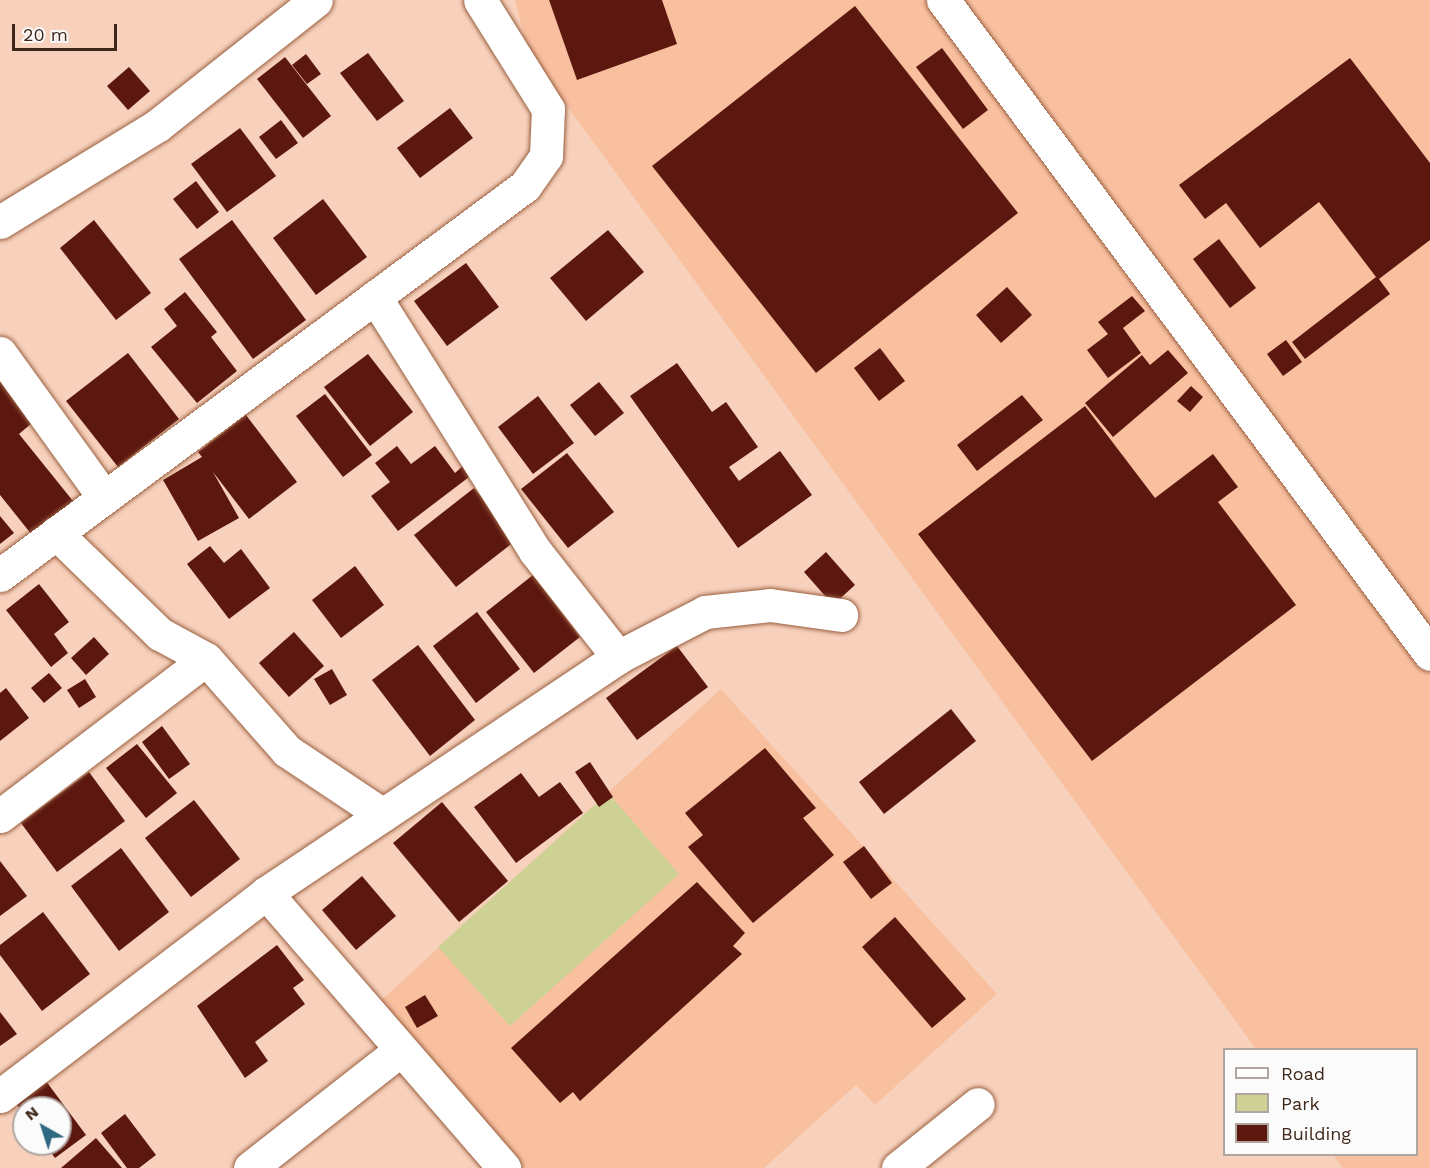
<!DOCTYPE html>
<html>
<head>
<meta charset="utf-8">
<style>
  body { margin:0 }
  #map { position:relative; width:1430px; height:1168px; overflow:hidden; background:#f8d1bc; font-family:"Work Sans",sans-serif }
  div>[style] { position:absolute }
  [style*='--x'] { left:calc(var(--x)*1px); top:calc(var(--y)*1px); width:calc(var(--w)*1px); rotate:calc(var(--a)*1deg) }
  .built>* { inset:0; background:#f9c0a0 }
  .green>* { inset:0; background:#ced194 }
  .building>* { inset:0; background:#5c170f }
  .roads { filter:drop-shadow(0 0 2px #996040) drop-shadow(0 0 2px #996040) }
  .minor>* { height:33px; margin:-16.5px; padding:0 16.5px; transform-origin:16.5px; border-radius:16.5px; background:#fff }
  span { translate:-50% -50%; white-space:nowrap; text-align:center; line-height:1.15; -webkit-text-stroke:6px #fbfbfb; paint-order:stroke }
  .legend { position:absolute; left:1223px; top:1048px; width:195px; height:108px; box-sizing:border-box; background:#fbfbfb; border:2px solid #b0a6a1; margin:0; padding:8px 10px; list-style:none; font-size:18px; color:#3f2719 }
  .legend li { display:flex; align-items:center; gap:12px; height:30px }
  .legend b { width:30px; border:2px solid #b0a6a1 }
  .north { position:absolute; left:12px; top:1096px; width:60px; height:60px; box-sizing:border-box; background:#fbfbfb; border:2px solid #b0a6a1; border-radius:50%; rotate:321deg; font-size:16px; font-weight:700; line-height:24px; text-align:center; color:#3f2719 }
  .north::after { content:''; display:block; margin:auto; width:21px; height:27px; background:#2f6881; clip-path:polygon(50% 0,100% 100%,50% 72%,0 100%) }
  .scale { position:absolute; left:12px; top:24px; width:105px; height:27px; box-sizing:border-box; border:3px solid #3f2719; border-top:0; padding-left:8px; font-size:18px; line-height:21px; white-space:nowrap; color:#3f2719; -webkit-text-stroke:4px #fbfbfb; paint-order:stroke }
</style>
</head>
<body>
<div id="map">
  <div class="built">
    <div style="clip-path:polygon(515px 0,1430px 0,1430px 1168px,1343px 1168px,1333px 1155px,1416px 1154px,1416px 1050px,1256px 1049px,529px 54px)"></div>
    <div style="clip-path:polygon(721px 689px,997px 994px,875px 1105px,856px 1085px,764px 1168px,525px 1168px,377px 1004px)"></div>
  </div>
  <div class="green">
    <div style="clip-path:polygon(608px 793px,679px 874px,510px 1026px,438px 947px)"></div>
  </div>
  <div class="building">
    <div style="clip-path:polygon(549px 0,662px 0,677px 44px,577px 80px)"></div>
    <div style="clip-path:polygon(855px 6px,1018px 213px,816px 373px,652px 166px)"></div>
    <div style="clip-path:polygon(942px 48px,988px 110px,963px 129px,916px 67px)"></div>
    <div style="clip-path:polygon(368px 53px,404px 101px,377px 121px,340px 73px)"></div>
    <div style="clip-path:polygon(306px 54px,321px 74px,307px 84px,292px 65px)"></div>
    <div style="clip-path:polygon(285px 57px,331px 116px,303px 138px,257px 79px)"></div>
    <div style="clip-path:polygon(1350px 58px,1430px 163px,1430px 240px,1379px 279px,1390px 294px,1305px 359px,1292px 342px,1376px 277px,1319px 202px,1260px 248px,1226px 203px,1205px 219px,1179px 185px)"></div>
    <div style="clip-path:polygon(129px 67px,150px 91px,128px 110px,107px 86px)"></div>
    <div style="clip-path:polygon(450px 108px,473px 138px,420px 178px,397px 148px)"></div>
    <div style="clip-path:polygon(281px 120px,298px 143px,276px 159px,259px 137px)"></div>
    <div style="clip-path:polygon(240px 128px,276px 176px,227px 212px,191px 164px)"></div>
    <div style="clip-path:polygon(196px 181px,219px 212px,197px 229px,173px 199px)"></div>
    <div style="clip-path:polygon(323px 199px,367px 257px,316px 295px,273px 238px)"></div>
    <div style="clip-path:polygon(94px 220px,151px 293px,116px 320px,60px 248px)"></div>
    <div style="clip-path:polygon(232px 220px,306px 320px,253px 359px,179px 259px)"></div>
    <div style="clip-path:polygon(608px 230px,644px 272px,586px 321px,550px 278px)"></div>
    <div style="clip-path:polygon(1219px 239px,1256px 288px,1230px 308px,1193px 259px)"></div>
    <div style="clip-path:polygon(466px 263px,499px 307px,447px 346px,414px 301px)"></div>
    <div style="clip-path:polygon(1007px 287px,1032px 315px,1001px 343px,976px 315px)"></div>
    <div style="clip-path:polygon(185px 292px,217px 332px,211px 337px,237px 371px,197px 403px,151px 347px,177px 326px,164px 309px)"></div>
    <div style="clip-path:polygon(1132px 296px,1145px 311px,1123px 328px,1141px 353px,1108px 378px,1087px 350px,1108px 334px,1098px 322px)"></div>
    <div style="clip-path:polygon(1286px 340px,1302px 362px,1283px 376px,1267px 354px)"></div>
    <div style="clip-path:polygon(880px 348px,905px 381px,879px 401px,854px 368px)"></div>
    <div style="clip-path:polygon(1168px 350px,1188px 373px,1113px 437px,1085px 403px,1142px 355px,1150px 365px)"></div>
    <div style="clip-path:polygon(128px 353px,179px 419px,118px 467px,66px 401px)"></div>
    <div style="clip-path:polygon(368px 354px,413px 412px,370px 446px,324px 387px)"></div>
    <div style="clip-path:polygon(677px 363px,712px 412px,726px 402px,758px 447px,729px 467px,739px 481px,780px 451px,812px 495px,738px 548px,630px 396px)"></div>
    <div style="clip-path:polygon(0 371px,38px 418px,19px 434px,73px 501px,32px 535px,0 495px)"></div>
    <div style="clip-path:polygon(599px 382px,624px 413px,595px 436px,570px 405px)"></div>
    <div style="clip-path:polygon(1191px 386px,1203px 397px,1190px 412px,1177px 401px)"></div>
    <div style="clip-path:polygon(325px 394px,372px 455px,343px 477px,296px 416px)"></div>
    <div style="clip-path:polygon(1022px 395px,1043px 420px,977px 471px,957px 445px)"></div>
    <div style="clip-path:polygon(538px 396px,574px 443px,533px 474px,498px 427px)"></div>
    <div style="clip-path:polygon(1085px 406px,1155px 498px,1213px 454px,1238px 487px,1218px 502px,1296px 605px,1092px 761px,918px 534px)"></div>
    <div style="clip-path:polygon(246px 415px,297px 482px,249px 519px,213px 472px,239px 518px,198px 541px,163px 480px,202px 457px,198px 452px)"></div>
    <div style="clip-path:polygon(397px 446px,411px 464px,435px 446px,455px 473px,465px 464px,473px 474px,398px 531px,371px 496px,390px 482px,375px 463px)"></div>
    <div style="clip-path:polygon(567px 453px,614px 512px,568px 548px,521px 489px)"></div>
    <div style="clip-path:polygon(474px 488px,515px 541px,456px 587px,414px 535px)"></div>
    <div style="clip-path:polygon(0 516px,14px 533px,0 544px)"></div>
    <div style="clip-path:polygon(210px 546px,224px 563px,241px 549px,270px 588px,229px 619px,187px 564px)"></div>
    <div style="clip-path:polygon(826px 552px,855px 585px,833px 605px,804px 572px)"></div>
    <div style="clip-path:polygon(355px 566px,384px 605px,341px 638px,312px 600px)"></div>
    <div style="clip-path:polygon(533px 575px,580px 637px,534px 673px,486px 612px)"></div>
    <div style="clip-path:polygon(39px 584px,69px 622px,54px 634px,68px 653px,51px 667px,6px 610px)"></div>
    <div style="clip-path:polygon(477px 612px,520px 669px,476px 703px,433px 646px)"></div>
    <div style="clip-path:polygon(294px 632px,324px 666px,289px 697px,259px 663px)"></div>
    <div style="clip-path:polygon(94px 637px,109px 654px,86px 675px,71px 658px)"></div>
    <div style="clip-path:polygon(418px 645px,475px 720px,430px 756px,372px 680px)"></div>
    <div style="clip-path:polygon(677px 646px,708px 687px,637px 740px,606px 698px)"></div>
    <div style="clip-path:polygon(332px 669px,347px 695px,330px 705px,314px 679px)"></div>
    <div style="clip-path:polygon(49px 673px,62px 688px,44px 703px,31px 688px)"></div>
    <div style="clip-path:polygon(85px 679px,96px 697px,79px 708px,67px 690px)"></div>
    <div style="clip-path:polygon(6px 688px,29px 718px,0 741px,0 693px)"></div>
    <div style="clip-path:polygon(951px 709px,976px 741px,884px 814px,859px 782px)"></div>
    <div style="clip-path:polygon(162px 726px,190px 764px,169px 779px,142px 742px)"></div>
    <div style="clip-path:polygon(137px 744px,177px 793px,146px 818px,106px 768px)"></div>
    <div style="clip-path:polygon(765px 748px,816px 808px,803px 818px,834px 855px,753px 923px,688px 847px,703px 835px,685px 813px)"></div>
    <div style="clip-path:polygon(590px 762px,613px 797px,599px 807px,575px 772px)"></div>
    <div style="clip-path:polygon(89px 772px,125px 821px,57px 872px,21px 823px)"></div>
    <div style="clip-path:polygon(521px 773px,539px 797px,560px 782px,583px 813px,516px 863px,474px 807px)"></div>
    <div style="clip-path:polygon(194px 800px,240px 859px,191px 897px,145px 838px)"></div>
    <div style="clip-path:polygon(442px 802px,508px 881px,459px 922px,393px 843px)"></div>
    <div style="clip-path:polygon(864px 846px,892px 883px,871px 899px,843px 862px)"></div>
    <div style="clip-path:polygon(121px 848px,169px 912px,119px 951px,71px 886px)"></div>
    <div style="clip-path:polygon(0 861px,27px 896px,0 916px)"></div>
    <div style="clip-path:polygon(362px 876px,396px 916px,356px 950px,322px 910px)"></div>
    <div style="clip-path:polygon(697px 882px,745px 933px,733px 946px,742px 954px,580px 1101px,573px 1092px,560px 1103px,511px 1048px)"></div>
    <div style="clip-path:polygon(43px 912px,90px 974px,42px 1011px,0 955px,0 945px)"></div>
    <div style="clip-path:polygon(895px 917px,966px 999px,932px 1028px,862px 947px)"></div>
    <div style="clip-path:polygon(277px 945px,304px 980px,293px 988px,305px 1004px,255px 1042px,268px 1061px,245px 1078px,197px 1006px)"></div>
    <div style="clip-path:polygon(425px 995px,438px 1016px,417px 1028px,405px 1007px)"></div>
    <div style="clip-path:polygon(0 1012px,17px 1034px,0 1046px)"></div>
    <div style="clip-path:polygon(40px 1073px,86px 1135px,55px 1158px,45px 1144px,60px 1144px,60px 1108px,24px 1108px,24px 1115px,10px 1095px)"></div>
    <div style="clip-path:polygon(125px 1114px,156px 1155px,139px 1168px,127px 1168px,101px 1133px)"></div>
    <div style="clip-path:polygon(96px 1138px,122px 1168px,61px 1168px)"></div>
  </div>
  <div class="roads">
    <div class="minor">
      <div style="--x:943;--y:0;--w:815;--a:53.33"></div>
      <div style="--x:0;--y:222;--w:185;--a:-31.5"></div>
      <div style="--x:158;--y:125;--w:201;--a:-38.3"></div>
      <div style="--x:375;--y:297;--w:300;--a:57.8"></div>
      <div style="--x:535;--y:551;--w:135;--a:51.9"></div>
      <div style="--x:0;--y:353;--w:178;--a:54.2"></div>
      <div style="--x:56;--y:533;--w:145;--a:44.2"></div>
      <div style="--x:160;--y:634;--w:52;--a:28.5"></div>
      <div style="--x:206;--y:659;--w:123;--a:48.6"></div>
      <div style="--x:287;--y:751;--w:115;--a:33.7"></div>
      <div style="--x:0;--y:575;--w:653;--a:-36.54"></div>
      <div style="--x:525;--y:186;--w:37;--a:-55"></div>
      <div style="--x:546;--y:156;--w:47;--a:-87.6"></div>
      <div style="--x:548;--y:109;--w:128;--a:-122"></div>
      <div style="--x:0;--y:816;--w:259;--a:-37.3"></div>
      <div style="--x:266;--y:893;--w:364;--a:49.1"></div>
      <div style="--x:0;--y:1096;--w:335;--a:-37.3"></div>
      <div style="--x:266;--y:893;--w:424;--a:-33.8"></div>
      <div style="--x:618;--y:657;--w:98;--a:-27.3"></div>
      <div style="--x:705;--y:612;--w:65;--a:-6.1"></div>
      <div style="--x:770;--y:605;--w:72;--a:8"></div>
      <div style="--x:250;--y:1168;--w:189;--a:-38.1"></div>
      <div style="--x:898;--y:1168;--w:102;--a:-38.7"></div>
    </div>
  </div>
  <ul class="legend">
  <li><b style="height:8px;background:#fff"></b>Road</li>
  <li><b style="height:16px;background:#ced194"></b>Park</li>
  <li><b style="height:16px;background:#5c170f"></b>Building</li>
  </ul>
  <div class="north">N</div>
  <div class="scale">20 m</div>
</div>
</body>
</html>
